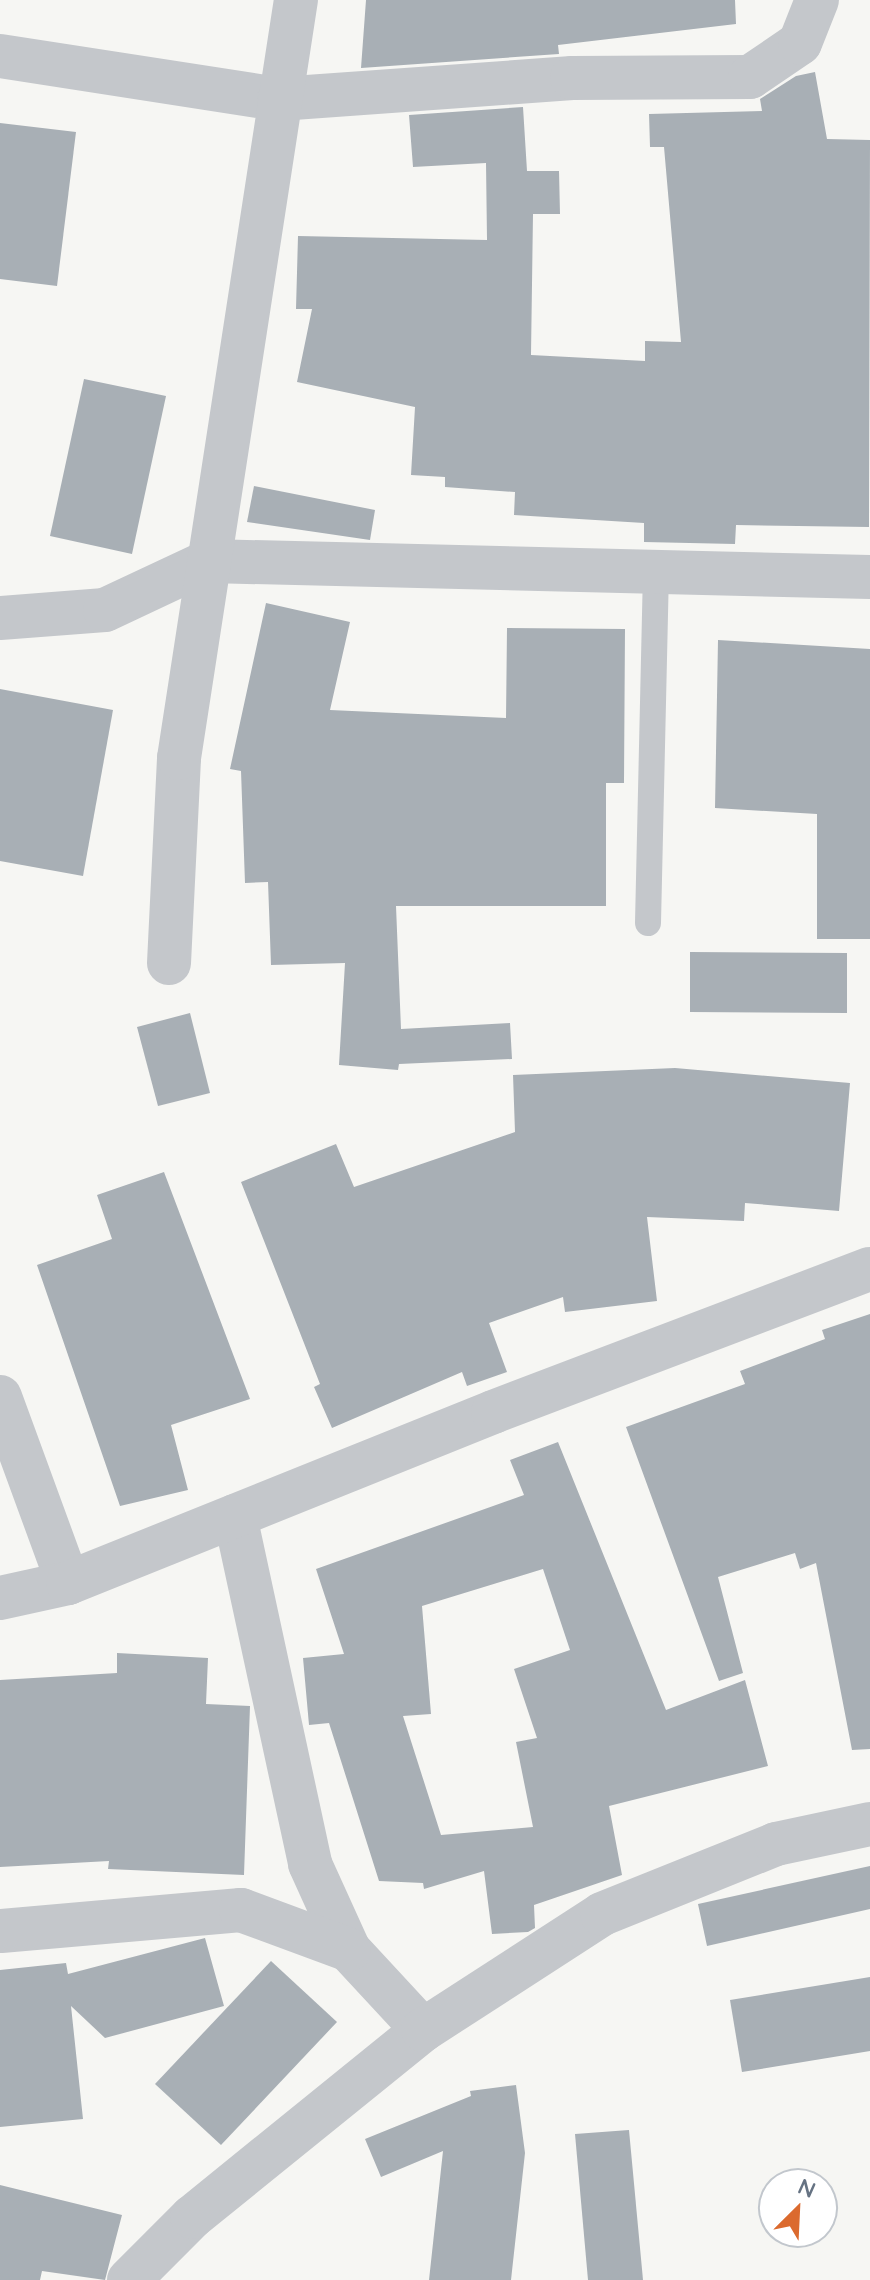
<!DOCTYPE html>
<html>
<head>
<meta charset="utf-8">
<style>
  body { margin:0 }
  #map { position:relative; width:870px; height:2280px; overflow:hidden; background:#f6f6f3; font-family:Quicksand,sans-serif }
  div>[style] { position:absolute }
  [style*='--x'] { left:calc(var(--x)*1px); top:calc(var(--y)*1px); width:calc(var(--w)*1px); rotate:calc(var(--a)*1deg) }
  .building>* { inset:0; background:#a8afb5 }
  .service>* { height:26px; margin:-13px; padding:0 13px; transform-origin:13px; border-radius:13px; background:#c4c7cb }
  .minor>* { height:44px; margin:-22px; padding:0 22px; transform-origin:22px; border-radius:22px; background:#c4c7cb }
  .tertiary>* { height:44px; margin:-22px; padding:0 22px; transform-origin:22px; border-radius:22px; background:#c4c7cb }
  span { translate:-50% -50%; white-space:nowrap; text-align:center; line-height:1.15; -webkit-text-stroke:8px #fff; paint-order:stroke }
  .north { position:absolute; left:758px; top:2168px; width:80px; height:80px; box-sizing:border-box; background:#fff; border:2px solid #c2c7cd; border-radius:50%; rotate:24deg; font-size:22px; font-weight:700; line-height:32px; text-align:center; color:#667383 }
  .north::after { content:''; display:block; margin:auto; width:28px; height:36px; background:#db6a2e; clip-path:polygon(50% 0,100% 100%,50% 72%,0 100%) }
</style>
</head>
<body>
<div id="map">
  <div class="building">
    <div style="clip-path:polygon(366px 0,735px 0,736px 24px,558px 45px,559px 54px,361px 68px)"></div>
    <div style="clip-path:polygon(815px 72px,827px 139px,870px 140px,869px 527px,736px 525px,735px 544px,644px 542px,644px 523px,514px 515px,515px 492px,445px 487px,445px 477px,411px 475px,415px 407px,297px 382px,312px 309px,296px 309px,298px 236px,487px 240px,486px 163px,413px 167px,409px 115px,523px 107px,527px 171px,559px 171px,560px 214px,533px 214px,531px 355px,645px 361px,645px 341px,681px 342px,664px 147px,650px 147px,649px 114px,762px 111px,760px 99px,796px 76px)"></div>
    <div style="clip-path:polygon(0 123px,76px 132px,57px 286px,0 279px)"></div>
    <div style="clip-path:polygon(84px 379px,166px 396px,132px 554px,50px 536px)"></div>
    <div style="clip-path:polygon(254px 486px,375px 510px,370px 540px,247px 522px)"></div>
    <div style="clip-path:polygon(266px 603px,350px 622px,330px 710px,506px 718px,507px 628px,625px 629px,624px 783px,606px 783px,606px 906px,396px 906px,401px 1029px,510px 1023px,512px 1059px,399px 1064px,398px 1070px,339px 1065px,345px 963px,271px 965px,268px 882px,245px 883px,241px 771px,230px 769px)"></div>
    <div style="clip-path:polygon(718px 640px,870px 649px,870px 939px,817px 939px,817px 814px,715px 808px)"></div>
    <div style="clip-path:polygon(0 689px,113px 710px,83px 876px,0 861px)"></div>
    <div style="clip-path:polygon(690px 952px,847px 953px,847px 1013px,690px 1012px)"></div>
    <div style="clip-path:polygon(190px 1013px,210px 1093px,158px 1106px,137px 1027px)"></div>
    <div style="clip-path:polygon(675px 1068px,850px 1083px,839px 1211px,745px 1203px,744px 1221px,647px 1217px,657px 1301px,565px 1312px,563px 1297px,489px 1323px,507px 1372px,467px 1386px,462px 1372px,332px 1428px,314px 1387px,320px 1384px,241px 1182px,336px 1144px,354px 1187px,515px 1132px,513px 1075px)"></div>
    <div style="clip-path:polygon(164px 1172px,250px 1399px,171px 1425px,188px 1490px,120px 1506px,37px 1265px,112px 1239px,97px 1195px)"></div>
    <div style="clip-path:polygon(870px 1314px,870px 1749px,852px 1750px,816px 1563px,800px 1569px,795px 1553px,718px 1577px,743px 1673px,719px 1681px,626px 1427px,745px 1384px,740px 1371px,825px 1339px,822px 1330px)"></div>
    <div style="clip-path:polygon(evenodd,558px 1442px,666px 1710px,745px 1680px,768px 1766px,609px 1806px,622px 1875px,534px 1905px,535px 1928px,528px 1932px,492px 1934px,484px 1871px,424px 1889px,423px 1883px,379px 1881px,329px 1723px,309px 1725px,303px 1658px,344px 1654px,316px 1569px,524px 1495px,510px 1460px,558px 1442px,543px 1569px,570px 1650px,514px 1669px,537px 1738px,516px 1742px,533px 1827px,441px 1835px,403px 1716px,431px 1714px,422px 1606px,543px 1569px)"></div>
    <div style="clip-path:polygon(117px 1653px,208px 1658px,206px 1704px,250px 1706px,244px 1875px,108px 1869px,109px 1861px,0 1867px,0 1680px,117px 1673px)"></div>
    <div style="clip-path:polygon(870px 1866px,870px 1909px,707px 1946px,698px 1904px)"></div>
    <div style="clip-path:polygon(205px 1938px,224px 2006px,105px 2038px,71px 2006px,83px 2119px,0 2127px,0 1970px,66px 1963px,68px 1974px)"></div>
    <div style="clip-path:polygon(271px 1961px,337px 2022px,221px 2145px,155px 2084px)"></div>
    <div style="clip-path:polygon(870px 1977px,870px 2051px,742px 2072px,730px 2000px)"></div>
    <div style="clip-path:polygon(516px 2085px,525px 2153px,511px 2280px,429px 2280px,443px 2151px,381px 2177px,365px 2139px,471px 2096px,470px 2091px)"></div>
    <div style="clip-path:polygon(629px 2130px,643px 2280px,588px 2280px,575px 2134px)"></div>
    <div style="clip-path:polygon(0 2185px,122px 2215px,105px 2280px,42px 2271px,40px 2280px,0 2280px)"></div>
  </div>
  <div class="service">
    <div style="--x:648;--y:923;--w:353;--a:-88.7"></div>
  </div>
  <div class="minor">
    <div style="--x:0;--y:56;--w:282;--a:8.8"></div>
    <div style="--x:279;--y:99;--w:294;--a:-4.1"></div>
    <div style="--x:572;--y:78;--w:178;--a:-0.3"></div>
    <div style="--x:750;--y:77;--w:60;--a:-34.2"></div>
    <div style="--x:800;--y:43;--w:46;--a:-68.4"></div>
    <div style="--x:0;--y:618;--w:105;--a:-4.4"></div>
    <div style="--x:105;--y:610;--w:115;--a:-25.2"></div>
    <div style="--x:209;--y:561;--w:661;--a:1.39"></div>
    <div style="--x:169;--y:963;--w:205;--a:-87.2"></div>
    <div style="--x:179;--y:758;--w:767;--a:-81.23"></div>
    <div style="--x:0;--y:1397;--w:198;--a:69.9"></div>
    <div style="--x:235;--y:1516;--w:356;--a:77.8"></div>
    <div style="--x:310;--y:1864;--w:94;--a:65.6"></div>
    <div style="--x:349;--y:1950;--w:109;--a:47.2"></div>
    <div style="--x:1;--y:1931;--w:241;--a:-5"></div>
    <div style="--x:241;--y:1910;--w:115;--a:20.3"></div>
    <div style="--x:129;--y:2280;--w:89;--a:-45"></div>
    <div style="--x:192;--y:2217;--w:297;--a:-39"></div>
    <div style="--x:423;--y:2030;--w:213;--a:-32.9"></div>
    <div style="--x:602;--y:1914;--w:188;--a:-21.9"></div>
    <div style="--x:776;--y:1844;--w:96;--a:-12"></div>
  </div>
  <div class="tertiary">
    <div style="--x:0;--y:1598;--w:70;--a:-12.4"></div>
    <div style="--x:68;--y:1583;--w:458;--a:-21.9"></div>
    <div style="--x:493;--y:1412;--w:403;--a:-20.8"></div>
  </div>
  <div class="north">N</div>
</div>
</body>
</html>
